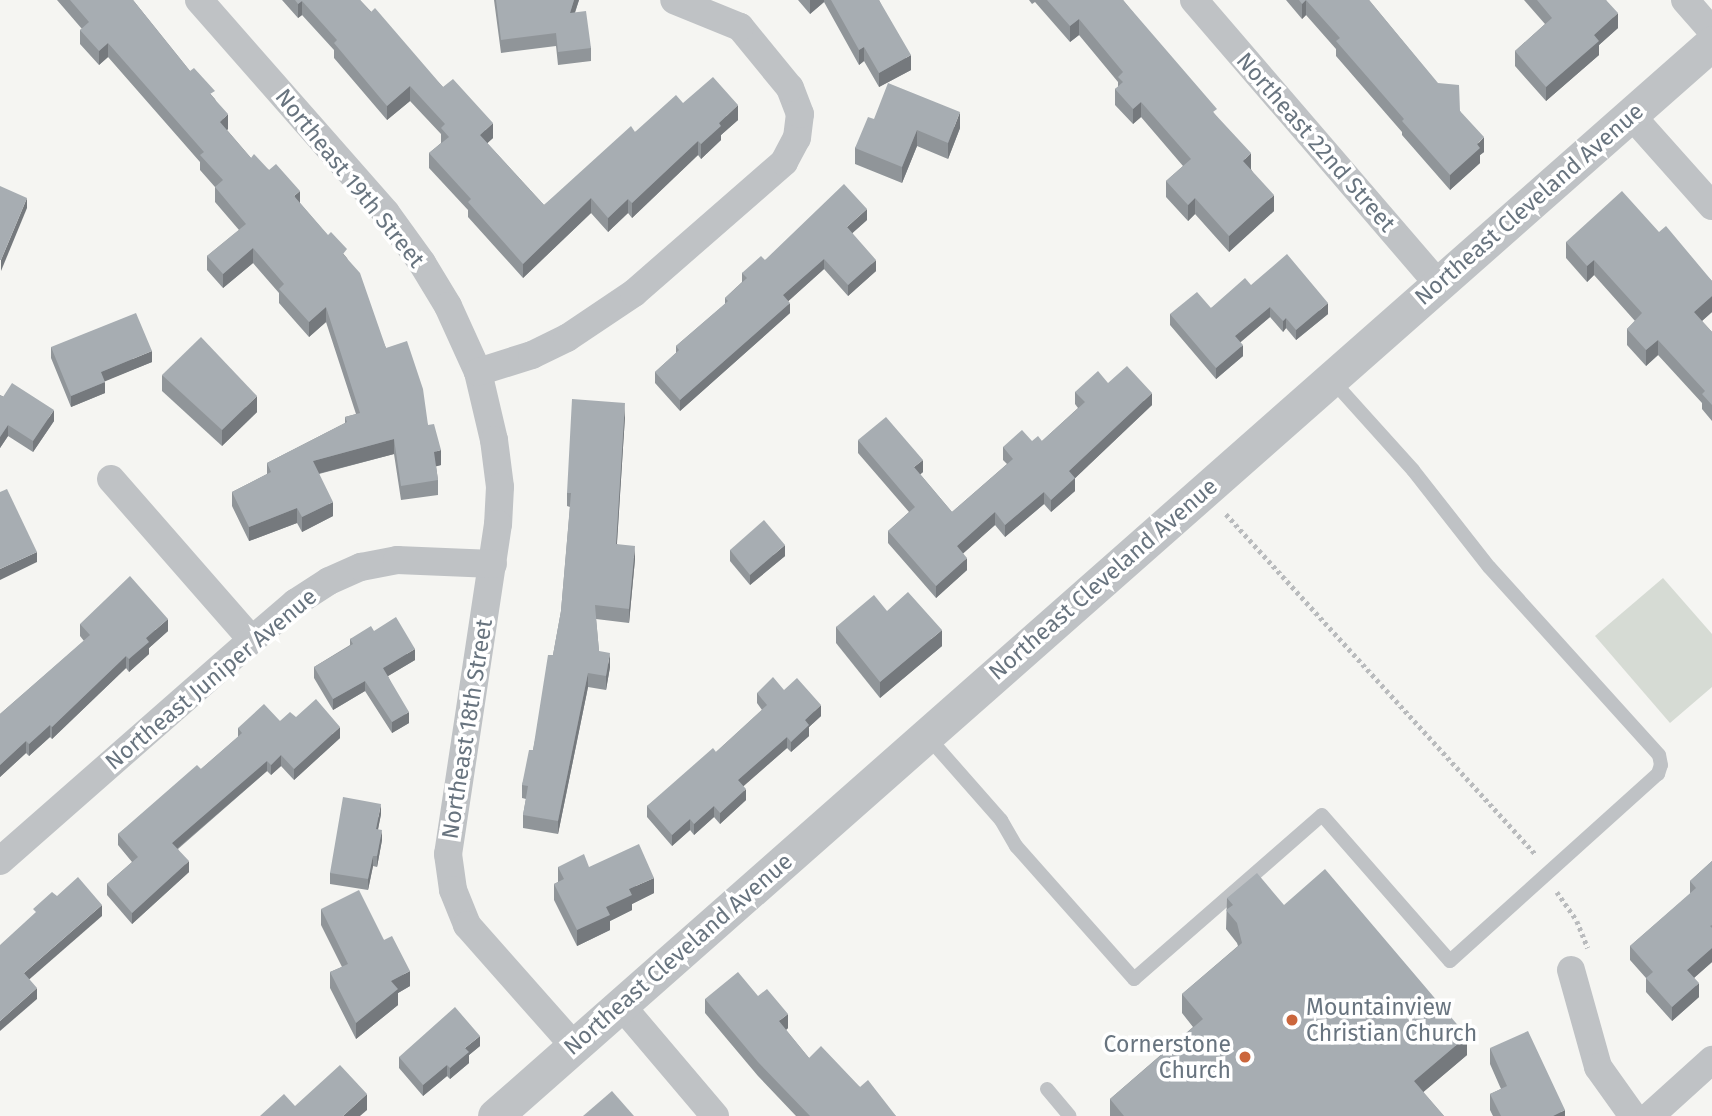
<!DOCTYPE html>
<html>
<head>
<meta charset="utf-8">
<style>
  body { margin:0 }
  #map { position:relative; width:1712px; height:1116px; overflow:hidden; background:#f5f5f2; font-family:"Fira Sans",sans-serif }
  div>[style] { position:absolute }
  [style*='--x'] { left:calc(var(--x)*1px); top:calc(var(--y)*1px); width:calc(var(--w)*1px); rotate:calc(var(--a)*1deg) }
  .green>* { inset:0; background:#d6dbd4 }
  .path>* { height:4.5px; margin-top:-2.25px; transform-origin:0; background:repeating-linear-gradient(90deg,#b9bbbd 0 3.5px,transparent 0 7px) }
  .service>* { height:14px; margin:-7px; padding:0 7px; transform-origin:7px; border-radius:7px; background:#bfc2c5 }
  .minor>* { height:28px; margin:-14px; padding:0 14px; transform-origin:14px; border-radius:14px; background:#bfc2c5 }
  .tertiary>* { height:35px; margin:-17.5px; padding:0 17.5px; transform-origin:17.5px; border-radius:17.5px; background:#bfc2c5 }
  .wall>* { inset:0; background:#909599 }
  .shaded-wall>* { inset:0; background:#75797d }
  .building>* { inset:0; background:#a7adb2 }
  .dots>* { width:19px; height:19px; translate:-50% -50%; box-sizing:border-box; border:4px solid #fff; border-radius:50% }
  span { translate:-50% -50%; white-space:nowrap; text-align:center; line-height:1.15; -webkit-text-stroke:7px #fff; paint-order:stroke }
  .street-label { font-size:23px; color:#68747f }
  .poi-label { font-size:23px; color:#68747f }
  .left { translate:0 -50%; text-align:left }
  .right { translate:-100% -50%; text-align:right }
</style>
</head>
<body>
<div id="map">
  <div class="green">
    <div style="clip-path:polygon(1663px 578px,1712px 634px,1712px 687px,1670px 723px,1595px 636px)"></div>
  </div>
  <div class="path">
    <div style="--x:1226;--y:514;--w:461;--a:47.7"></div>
    <div style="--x:1557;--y:892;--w:35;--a:55"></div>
    <div style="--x:1577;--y:921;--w:29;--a:68"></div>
  </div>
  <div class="service">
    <div style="--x:927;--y:736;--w:112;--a:48.6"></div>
    <div style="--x:1001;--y:820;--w:30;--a:60"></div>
    <div style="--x:1016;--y:846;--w:178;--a:48.4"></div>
    <div style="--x:1134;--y:979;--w:249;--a:-41.1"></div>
    <div style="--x:1322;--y:815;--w:194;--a:48.8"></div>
    <div style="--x:1450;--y:961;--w:280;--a:-42"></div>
    <div style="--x:1658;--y:774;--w:9;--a:-72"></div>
    <div style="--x:1661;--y:765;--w:10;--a:-101"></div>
    <div style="--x:1659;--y:755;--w:253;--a:-132.1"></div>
    <div style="--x:1489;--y:567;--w:123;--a:-128.1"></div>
    <div style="--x:1413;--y:470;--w:122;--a:-132"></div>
    <div style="--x:1047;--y:1089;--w:35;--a:50"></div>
  </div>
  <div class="minor">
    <div style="--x:199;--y:0;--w:283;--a:48.7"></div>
    <div style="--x:386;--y:213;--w:62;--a:54.2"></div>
    <div style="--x:422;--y:263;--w:50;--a:58.8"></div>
    <div style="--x:448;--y:306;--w:72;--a:65.6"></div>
    <div style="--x:478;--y:372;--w:70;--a:76.8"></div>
    <div style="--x:494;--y:440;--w:47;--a:82.7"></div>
    <div style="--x:500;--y:487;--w:37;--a:93"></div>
    <div style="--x:498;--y:524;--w:334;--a:98.6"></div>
    <div style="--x:448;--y:854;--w:36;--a:82"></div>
    <div style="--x:453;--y:890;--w:38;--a:68"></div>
    <div style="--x:467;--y:925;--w:162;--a:48.5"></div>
    <div style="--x:1194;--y:0;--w:374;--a:49.3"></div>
    <div style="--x:1685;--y:0;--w:41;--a:48.9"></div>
    <div style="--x:1631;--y:115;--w:122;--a:48.3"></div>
    <div style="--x:478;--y:372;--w:57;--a:-17.5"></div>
    <div style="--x:532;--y:355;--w:39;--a:-26"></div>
    <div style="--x:567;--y:338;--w:81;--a:-33.9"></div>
    <div style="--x:634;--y:293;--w:199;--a:-41.1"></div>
    <div style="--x:784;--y:162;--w:27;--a:-62"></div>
    <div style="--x:797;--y:138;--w:24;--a:-83"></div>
    <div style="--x:800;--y:114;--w:28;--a:-111"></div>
    <div style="--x:790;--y:88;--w:79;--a:-129.3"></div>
    <div style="--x:740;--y:27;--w:71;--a:-157.8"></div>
    <div style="--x:111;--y:479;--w:214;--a:48.8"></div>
    <div style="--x:0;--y:861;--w:335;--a:-41.3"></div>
    <div style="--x:252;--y:640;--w:57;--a:-40.7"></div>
    <div style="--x:295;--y:603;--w:40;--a:-32.9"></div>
    <div style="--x:329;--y:581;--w:35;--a:-24"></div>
    <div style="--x:361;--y:567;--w:37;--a:-11"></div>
    <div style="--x:397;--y:560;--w:96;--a:2.4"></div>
    <div style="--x:1571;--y:970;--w:101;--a:74.4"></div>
    <div style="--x:1598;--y:1067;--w:60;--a:54.5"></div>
    <div style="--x:620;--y:1004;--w:147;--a:49.7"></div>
    <div style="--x:1650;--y:1116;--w:84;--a:-42.1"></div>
  </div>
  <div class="tertiary">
    <div style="--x:495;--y:1116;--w:1622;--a:-41.4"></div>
  </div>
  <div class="wall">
    <div style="clip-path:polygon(57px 0,133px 0,190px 71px,215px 99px,228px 129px,227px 130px,251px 158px,269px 170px,300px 203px,347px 258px,386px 348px,428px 425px,441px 465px,436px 466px,438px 480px,438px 495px,401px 500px,394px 454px,319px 474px,333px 516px,302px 532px,297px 523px,249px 541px,232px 506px,232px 492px,267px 474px,267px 463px,345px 423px,345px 417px,356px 414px,326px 322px,309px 337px,279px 303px,279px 293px,253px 263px,223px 288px,207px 270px,207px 256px,239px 230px,215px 202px,215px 187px,200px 170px,200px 162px,108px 57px,99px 65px,80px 44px,80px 30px,82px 29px)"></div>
    <div style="clip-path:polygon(282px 0,360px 0,443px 87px,493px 138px,487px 143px,544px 205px,635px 132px,683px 103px,738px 120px,721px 135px,721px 140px,701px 159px,698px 155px,632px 218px,628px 213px,608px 232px,591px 213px,523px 278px,468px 217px,468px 210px,429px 168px,429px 153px,441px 143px,441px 134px,410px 101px,387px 120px,334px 58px,334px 50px,302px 15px,298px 18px)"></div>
    <div style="clip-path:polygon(494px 0,579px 0,575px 13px,591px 48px,591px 61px,558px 65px,556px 46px,501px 53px)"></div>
    <div style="clip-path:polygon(798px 0,879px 0,911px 70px,879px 87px,864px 61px,859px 65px,824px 2px,810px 14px)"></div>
    <div style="clip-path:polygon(1029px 0,1123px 0,1217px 117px,1251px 169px,1274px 211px,1229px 252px,1195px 214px,1188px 221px,1166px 197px,1166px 181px,1183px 166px,1141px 117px,1133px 124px,1115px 105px,1115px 89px,1118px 87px,1118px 82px,1079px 35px,1070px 42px,1035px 2px,1032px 4px)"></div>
    <div style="clip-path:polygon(1286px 0,1369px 0,1460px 111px,1484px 152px,1480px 155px,1480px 163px,1450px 190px,1402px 135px,1402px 132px,1336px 56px,1336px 49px,1306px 15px,1302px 19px)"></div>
    <div style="clip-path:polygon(1524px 0,1606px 0,1618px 28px,1599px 45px,1599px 55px,1546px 101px,1515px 66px,1515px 51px,1545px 24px)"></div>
    <div style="clip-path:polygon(874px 119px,960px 128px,948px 159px,917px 146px,902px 183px,855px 164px,855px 148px)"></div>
    <div style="clip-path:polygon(867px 220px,852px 233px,876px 271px,848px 296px,824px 269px,788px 301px,790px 313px,680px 411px,655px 383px,655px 372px,676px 353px,676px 346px,725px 304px,725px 298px,742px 282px,742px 273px,765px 260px)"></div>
    <div style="clip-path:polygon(1659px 232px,1712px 281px,1712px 312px,1702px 321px,1712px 332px,1712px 421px,1702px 409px,1702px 403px,1658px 355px,1646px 366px,1627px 345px,1627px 329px,1635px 321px,1594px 275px,1587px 282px,1566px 258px,1566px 242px)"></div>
    <div style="clip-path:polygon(1251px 285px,1328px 314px,1296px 340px,1286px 328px,1283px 332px,1270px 317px,1240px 342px,1243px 356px,1216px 379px,1170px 325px,1170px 314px,1211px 308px)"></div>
    <div style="clip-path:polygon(51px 347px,152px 362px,104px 381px,105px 393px,71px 407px,51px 358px)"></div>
    <div style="clip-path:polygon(162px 375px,257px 412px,222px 446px,162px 391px)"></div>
    <div style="clip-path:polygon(1108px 383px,1152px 405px,1075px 478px,1075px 491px,1051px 512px,1044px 504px,1005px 537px,995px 525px,963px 553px,967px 570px,936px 598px,888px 543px,888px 531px,909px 512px,858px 453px,858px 440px,923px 472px,920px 474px,952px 512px,1007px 464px,1003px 460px,1003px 447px,1042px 441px,1078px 408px,1075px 404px,1075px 392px)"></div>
    <div style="clip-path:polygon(0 395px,54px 421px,33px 452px,8px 436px,0 448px)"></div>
    <div style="clip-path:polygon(625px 416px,617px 544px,635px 559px,629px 623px,596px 619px,599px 651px,610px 667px,606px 690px,588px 687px,558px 834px,523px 828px,523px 815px,526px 799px,522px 798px,522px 785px,533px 750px,553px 655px,561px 611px,570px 507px,567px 506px,567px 493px)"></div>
    <div style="clip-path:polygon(730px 550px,785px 556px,750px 585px,730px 561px)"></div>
    <div style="clip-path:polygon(887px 611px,942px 646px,880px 698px,836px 643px,836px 627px)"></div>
    <div style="clip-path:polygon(80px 624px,168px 631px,149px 648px,149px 654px,129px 672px,126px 668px,52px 739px,50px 737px,29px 756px,26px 753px,0 777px,0 714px,84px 641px,80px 636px)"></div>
    <div style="clip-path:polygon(374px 631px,415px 660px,388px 676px,409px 723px,392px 733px,365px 691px,333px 710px,314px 678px,314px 667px,350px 645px,350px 639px)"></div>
    <div style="clip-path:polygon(784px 690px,821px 716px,809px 727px,809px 736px,791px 752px,787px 748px,743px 786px,746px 800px,720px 824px,714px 817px,694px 835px,690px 830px,672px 846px,647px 817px,647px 806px,716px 752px,762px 710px,757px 703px,757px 693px)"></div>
    <div style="clip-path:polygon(296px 717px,340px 738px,294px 780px,281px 766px,271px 775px,267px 771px,178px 849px,189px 872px,132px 924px,107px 895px,107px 884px,132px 862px,118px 845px,118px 834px,201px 769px,238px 737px,238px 728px,280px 721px)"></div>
    <div style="clip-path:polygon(381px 814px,378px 829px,382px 840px,377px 867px,373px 866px,368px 890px,330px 884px,330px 873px)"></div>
    <div style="clip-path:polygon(1712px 861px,1712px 962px,1694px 978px,1699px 997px,1672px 1021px,1646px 992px,1646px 978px,1630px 960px,1630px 946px,1690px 894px,1690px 881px)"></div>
    <div style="clip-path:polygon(558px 867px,589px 867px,654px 893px,632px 904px,632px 910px,610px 921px,610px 930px,577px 946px,554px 900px,554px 884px,558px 882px)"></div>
    <div style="clip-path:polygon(1227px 898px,1284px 905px,1467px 1055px,1423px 1092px,1444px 1116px,1110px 1116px,1110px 1099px,1193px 1027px,1182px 1013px,1182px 994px,1238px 946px,1237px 943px,1226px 929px)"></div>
    <div style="clip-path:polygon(321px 909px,384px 940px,410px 986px,398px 993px,398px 1005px,356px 1039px,330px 988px,330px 972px,342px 967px,321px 925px)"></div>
    <div style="clip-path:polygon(758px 996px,788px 1028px,786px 1030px,809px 1058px,860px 1087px,896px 1116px,796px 1116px,758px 1076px,705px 1013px,705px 999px)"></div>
    <div style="clip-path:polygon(480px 1046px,469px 1055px,469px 1063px,450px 1079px,447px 1076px,423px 1096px,399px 1068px,399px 1057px)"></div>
    <div style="clip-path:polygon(1490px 1048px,1565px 1116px,1493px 1116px,1490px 1110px,1490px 1094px,1501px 1089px,1490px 1064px)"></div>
  </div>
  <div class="shaded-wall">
    <div style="clip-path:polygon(574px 0,579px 0,570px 26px,570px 13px)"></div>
    <div style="clip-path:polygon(810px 0,824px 0,824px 2px,810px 14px)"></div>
    <div style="clip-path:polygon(1306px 0,1306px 15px,1302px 19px,1302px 4px)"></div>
    <div style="clip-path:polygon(302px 1px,302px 15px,298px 18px,298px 4px)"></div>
    <div style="clip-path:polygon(1618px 13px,1618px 28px,1599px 45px,1599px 55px,1546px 101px,1546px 87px,1594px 35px)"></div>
    <div style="clip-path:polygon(1079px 19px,1079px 35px,1070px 42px,1070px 26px)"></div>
    <div style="clip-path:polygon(108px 43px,108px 57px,99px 65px,99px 51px)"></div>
    <div style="clip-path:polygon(864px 47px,864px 61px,859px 65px,859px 50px)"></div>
    <div style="clip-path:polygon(911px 55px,911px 70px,879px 87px,879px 73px)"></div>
    <div style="clip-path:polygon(410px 86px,410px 101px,387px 120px,387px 106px)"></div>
    <div style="clip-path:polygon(1141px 102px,1141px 117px,1133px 124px,1133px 109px)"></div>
    <div style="clip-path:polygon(738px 105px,738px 120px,721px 135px,721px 140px,701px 159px,701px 144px,719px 123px)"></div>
    <div style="clip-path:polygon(960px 112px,960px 128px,948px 159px,948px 143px)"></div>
    <div style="clip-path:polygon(228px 114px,228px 129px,220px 136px,220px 122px)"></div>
    <div style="clip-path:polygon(493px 123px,493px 138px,480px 150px,480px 135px)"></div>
    <div style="clip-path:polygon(917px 130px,917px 146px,902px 183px,902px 167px)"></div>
    <div style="clip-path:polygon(1484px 137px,1484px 152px,1480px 155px,1480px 163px,1450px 190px,1450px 175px)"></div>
    <div style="clip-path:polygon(698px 141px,698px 155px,632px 218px,632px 203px)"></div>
    <div style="clip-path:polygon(1251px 153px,1251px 169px,1243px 177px,1243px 161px)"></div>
    <div style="clip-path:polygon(300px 191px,300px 205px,294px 196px)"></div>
    <div style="clip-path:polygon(1274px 195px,1274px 211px,1229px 252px,1229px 236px)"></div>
    <div style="clip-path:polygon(27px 198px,27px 208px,1px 271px,1px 260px)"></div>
    <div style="clip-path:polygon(591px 198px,591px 213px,523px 278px,523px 264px)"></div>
    <div style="clip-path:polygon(1195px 198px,1195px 214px,1188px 221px,1188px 205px)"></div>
    <div style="clip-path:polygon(628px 199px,628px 213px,608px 232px,608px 218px)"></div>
    <div style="clip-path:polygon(867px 209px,867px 220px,847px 238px,847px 227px)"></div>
    <div style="clip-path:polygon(253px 248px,253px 263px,223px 288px,223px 274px)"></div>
    <div style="clip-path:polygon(824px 259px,824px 269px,783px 306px,783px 295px)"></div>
    <div style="clip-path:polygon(876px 260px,876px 271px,848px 296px,848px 285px)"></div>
    <div style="clip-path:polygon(1594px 260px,1594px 275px,1587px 282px,1587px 266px)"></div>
    <div style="clip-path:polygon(1712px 296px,1712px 312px,1694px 328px,1694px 312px)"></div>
    <div style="clip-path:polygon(790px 303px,790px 313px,680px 411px,680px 400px)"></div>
    <div style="clip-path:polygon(1328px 303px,1328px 314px,1296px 340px,1296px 330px)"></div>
    <div style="clip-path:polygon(326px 307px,326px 322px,309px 337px,309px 322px)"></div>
    <div style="clip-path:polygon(1270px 307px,1270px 317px,1235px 347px,1235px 336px)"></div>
    <div style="clip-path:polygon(1286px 318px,1286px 328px,1283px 332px,1283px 321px)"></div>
    <div style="clip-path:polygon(1658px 340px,1658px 355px,1646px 366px,1646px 350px)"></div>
    <div style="clip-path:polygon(1243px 345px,1243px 356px,1216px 379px,1216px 368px)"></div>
    <div style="clip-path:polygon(152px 351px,152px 362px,101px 383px,101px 372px)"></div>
    <div style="clip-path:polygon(105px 382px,105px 393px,71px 407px,71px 396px)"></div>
    <div style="clip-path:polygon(1152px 393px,1152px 405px,1069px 484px,1069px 471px)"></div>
    <div style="clip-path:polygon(257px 396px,257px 412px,222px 446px,222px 430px)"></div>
    <div style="clip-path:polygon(625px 403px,625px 416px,616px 557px,616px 544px)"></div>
    <div style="clip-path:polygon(54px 410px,54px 421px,33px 452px,33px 441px)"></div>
    <div style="clip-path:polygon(8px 425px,8px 436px,0 448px,0 437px)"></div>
    <div style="clip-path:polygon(394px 439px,394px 454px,313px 475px,313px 461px)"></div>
    <div style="clip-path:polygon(441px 450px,441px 465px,434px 467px,434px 452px)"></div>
    <div style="clip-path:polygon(923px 460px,923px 472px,914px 480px,914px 467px)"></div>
    <div style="clip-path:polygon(1075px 478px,1075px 491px,1051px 512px,1051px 500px)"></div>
    <div style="clip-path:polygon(1044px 492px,1044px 504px,1005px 537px,1005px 525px)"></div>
    <div style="clip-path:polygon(333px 502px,333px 516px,302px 532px,302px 517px)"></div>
    <div style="clip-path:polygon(297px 508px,297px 523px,249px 541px,249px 527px)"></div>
    <div style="clip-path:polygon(995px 512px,995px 525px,957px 559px,957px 546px)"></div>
    <div style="clip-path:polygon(785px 545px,785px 556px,750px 585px,750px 575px)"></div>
    <div style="clip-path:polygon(635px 546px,635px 559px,629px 623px,629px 609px)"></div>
    <div style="clip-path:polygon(37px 552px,37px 562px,0 580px,0 569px)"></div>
    <div style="clip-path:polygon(967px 558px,967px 570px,936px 598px,936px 586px)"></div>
    <div style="clip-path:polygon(168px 619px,168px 631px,149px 648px,149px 654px,129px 672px,129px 659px,146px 638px)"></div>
    <div style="clip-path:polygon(942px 630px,942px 646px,880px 698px,880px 682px)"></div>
    <div style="clip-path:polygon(415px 649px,415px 660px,383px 679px,383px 668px)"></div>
    <div style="clip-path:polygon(610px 653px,610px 667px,606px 690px,606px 676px)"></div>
    <div style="clip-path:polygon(126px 656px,126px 668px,52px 739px,52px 727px)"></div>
    <div style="clip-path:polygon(588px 673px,588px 687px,558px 834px,558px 821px)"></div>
    <div style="clip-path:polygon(365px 681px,365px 691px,333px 710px,333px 699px)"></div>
    <div style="clip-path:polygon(821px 705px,821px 716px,809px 727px,809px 736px,791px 752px,791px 742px,805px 720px)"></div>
    <div style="clip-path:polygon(409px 712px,409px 723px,392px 733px,392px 722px)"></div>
    <div style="clip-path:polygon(50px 725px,50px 737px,29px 756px,29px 744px)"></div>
    <div style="clip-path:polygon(340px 727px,340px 738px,294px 780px,294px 769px)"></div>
    <div style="clip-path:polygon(787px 737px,787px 748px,738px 791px,738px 780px)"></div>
    <div style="clip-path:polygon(26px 741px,26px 753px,0 777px,0 765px)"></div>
    <div style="clip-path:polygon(281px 755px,281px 766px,271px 775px,271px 765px)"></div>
    <div style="clip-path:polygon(267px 761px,267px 771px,172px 853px,172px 843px)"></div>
    <div style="clip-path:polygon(746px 789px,746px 800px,720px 824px,720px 813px)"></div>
    <div style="clip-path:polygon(381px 804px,381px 814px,376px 840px,376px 829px)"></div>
    <div style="clip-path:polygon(714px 806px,714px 817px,694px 835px,694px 824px)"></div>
    <div style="clip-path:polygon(690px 819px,690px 830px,672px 846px,672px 835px)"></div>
    <div style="clip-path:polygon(382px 830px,382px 840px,377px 867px,377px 856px)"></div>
    <div style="clip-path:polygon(373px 856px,373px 866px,368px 890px,368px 879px)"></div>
    <div style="clip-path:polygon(189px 861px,189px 872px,132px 924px,132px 913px)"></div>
    <div style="clip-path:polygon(654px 878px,654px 893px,632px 904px,632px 910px,610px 921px,610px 930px,577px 946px,577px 930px,629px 889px)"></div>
    <div style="clip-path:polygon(102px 905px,102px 916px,24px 984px,24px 973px)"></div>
    <div style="clip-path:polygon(1712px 948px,1712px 962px,1687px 984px,1687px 970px)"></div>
    <div style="clip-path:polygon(410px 971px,410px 986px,398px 993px,398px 1005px,356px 1039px,356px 1023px,391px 981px)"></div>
    <div style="clip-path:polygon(1699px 983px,1699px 997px,1672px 1021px,1672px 1007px)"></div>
    <div style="clip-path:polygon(37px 988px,37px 999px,0 1031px,0 1021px)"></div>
    <div style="clip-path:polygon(788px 1014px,788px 1028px,779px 1036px,779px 1021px)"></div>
    <div style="clip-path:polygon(480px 1036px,480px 1046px,469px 1055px,469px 1063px,450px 1079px,450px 1068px,465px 1048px)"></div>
    <div style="clip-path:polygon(1467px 1036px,1467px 1055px,1414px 1100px,1414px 1081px)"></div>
    <div style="clip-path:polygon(447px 1065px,447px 1076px,423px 1096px,423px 1085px)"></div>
    <div style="clip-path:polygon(367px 1094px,367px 1110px,360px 1116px,343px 1116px)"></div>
    <div style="clip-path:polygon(1565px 1110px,1565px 1116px,1553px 1116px)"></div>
  </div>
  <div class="building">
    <div style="clip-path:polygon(70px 0,133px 0,190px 71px,194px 68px,215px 91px,210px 94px,228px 114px,220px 122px,251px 158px,254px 154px,269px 170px,276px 164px,300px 191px,294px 196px,328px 235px,331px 232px,347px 249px,343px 254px,360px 273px,386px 348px,407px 341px,423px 389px,428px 425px,434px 424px,441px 450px,434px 452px,438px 480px,401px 486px,394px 439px,313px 461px,333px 502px,302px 517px,297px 508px,249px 527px,232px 492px,271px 472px,267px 463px,347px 422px,345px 417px,360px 413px,326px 307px,309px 322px,279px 289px,284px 284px,253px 248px,223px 274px,207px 256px,246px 224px,215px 187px,223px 180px,200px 155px,204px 152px,108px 43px,99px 51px,80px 30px,89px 22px)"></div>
    <div style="clip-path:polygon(295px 0,360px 0,371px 12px,375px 8px,443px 87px,453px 79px,493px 123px,480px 135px,544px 205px,631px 126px,635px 132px,676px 95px,683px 103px,713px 77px,738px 105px,719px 123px,721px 126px,701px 144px,698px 141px,632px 203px,628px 199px,608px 218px,591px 198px,523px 264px,468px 202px,471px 199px,429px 153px,449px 137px,441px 128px,445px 124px,410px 86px,387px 106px,334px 43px,337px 40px,302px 1px,298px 4px)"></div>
    <div style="clip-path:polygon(496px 0,574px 0,570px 13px,586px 11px,591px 48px,558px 52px,556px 33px,501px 40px)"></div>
    <div style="clip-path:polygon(831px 0,879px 0,911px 55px,879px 73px,864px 47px,859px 50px)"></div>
    <div style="clip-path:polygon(1047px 0,1123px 0,1217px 109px,1213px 112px,1251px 153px,1243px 161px,1274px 195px,1229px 236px,1195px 198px,1188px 205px,1166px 181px,1191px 159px,1141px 102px,1133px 109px,1115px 89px,1123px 82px,1118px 77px,1123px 72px,1079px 19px,1070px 26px)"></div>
    <div style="clip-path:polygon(1299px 0,1369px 0,1438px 83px,1459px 85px,1460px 111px,1484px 137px,1477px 144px,1480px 148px,1450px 175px,1402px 121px,1404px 119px,1336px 41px,1340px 38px,1306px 0,1302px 4px)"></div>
    <div style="clip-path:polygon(1537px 0,1606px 0,1618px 13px,1594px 35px,1599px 41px,1546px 87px,1515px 51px,1552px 18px)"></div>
    <div style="clip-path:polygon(888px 83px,960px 112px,948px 143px,917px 130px,902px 167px,855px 148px,868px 117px,874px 119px)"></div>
    <div style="clip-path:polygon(844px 184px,867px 209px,847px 227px,876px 260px,848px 285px,824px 259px,783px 295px,790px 303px,680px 400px,655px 372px,679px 350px,676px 346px,728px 301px,725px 298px,747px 278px,742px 273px,761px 256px,765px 260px)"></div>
    <div style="clip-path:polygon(0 186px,27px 198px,1px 260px,0 260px)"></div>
    <div style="clip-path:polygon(1622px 191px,1659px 232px,1666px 226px,1712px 281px,1712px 296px,1694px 312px,1712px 332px,1712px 405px,1702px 394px,1705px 391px,1658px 340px,1646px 350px,1627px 329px,1642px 313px,1594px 260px,1587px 266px,1566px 242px)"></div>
    <div style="clip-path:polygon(1287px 254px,1328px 303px,1296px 330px,1286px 318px,1283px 321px,1270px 307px,1235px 336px,1243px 345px,1216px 368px,1170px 314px,1197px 292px,1211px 308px,1245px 278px,1251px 285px)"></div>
    <div style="clip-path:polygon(136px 313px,152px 351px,101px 372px,105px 382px,71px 396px,51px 347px)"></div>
    <div style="clip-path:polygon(201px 337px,257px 396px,222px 430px,162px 375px)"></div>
    <div style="clip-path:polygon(1127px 366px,1152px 393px,1069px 471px,1075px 478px,1051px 500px,1044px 492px,1005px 525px,995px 512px,957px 546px,967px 558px,936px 586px,888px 531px,915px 507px,858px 440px,886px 417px,923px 460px,914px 467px,952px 512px,1013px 459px,1003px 447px,1022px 430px,1032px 441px,1038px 436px,1042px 441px,1085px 402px,1075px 392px,1098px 371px,1108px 383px)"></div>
    <div style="clip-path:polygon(12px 383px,54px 410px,33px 441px,8px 425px,0 437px,0 395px,3px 397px)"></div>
    <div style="clip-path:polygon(572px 399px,625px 403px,616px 544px,635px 546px,629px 609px,595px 605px,599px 651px,610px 653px,606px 676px,588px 673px,558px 821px,523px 815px,528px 786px,522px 785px,529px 750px,533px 750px,548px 655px,553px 655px,561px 611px,571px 493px,567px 493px)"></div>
    <div style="clip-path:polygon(7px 489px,37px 552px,0 569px,0 492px)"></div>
    <div style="clip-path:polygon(764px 520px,785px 545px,750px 575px,730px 550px)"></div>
    <div style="clip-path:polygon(130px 576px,168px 619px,146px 638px,149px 642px,129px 659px,126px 656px,52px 727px,50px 725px,29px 744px,26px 741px,0 765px,0 714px,90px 635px,80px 624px)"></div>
    <div style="clip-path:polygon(908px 592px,942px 630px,880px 682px,836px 627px,874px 595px,887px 611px)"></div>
    <div style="clip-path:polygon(396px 617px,415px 649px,383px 668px,409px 712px,392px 722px,365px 681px,333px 699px,314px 667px,353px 644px,350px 639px,371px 626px,374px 631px)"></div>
    <div style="clip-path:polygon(773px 677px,784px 690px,797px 678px,821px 705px,805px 720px,809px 725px,791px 742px,787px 737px,738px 780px,746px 789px,720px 813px,714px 806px,694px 824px,690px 819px,672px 835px,647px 806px,713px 748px,716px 752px,767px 705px,757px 693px)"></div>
    <div style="clip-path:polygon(316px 699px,340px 727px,294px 769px,281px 755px,271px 765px,267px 761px,172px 843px,189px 861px,132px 913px,107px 884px,138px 857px,118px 834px,197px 765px,201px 769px,242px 733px,238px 728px,264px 704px,280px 721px,290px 712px,296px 717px)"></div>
    <div style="clip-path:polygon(343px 797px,381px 804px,376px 829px,382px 830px,377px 856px,373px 856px,368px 879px,330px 873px)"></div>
    <div style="clip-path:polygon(639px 844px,654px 878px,629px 889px,632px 895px,606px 907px,610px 915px,577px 930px,554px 884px,564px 879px,558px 867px,584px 854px,589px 867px)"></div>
    <div style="clip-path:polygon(1712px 861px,1712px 925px,1710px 926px,1712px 928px,1712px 948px,1687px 970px,1699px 983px,1672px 1007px,1646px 978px,1653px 972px,1630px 946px,1696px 888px,1690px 881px)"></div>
    <div style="clip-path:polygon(1325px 869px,1467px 1036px,1414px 1081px,1444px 1116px,1124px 1116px,1110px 1099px,1203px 1019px,1182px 994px,1242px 943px,1237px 923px,1226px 910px,1233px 905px,1227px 898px,1257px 873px,1284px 905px)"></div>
    <div style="clip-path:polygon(78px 877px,102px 905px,24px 973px,37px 988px,0 1021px,0 945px,36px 912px,33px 909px,52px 892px,57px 896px)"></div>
    <div style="clip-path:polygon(359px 890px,384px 940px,392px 936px,410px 971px,391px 981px,398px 989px,356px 1023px,330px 972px,348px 964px,321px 909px)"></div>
    <div style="clip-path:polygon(738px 972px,758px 996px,767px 989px,788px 1014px,779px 1021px,809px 1058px,821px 1046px,860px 1087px,868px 1080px,896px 1116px,810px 1116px,758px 1062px,705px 999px)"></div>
    <div style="clip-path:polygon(455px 1007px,480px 1036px,465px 1048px,469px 1052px,450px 1068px,447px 1065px,423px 1085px,399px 1057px)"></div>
    <div style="clip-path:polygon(1528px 1031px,1565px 1110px,1553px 1116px,1501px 1116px,1490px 1094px,1507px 1086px,1490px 1048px)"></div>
    <div style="clip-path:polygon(340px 1065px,367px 1094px,343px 1116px,260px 1116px,284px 1094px,295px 1106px)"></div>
    <div style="clip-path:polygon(612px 1091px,634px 1116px,583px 1116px)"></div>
  </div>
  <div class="dots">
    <div style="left:1292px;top:1020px;background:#cb663c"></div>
    <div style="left:1245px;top:1057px;background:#cb663c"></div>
  </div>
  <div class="street-label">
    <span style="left:1316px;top:142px;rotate:49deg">Northeast 22nd Street</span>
    <span style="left:350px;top:178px;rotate:51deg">Northeast 19th Street</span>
    <span style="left:1529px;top:204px;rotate:-41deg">Northeast Cleveland Avenue</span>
    <span style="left:1103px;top:579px;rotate:-41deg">Northeast Cleveland Avenue</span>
    <span style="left:211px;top:679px;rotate:-40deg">Northeast Juniper Avenue</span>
    <span style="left:467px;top:729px;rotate:-81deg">Northeast 18th Street</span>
    <span style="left:678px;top:954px;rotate:-41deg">Northeast Cleveland Avenue</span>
  </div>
  <div class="poi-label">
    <span class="left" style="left:1306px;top:1020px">Mountainview<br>Christian Church</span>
    <span class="right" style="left:1231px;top:1057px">Cornerstone<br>Church</span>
  </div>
</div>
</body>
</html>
